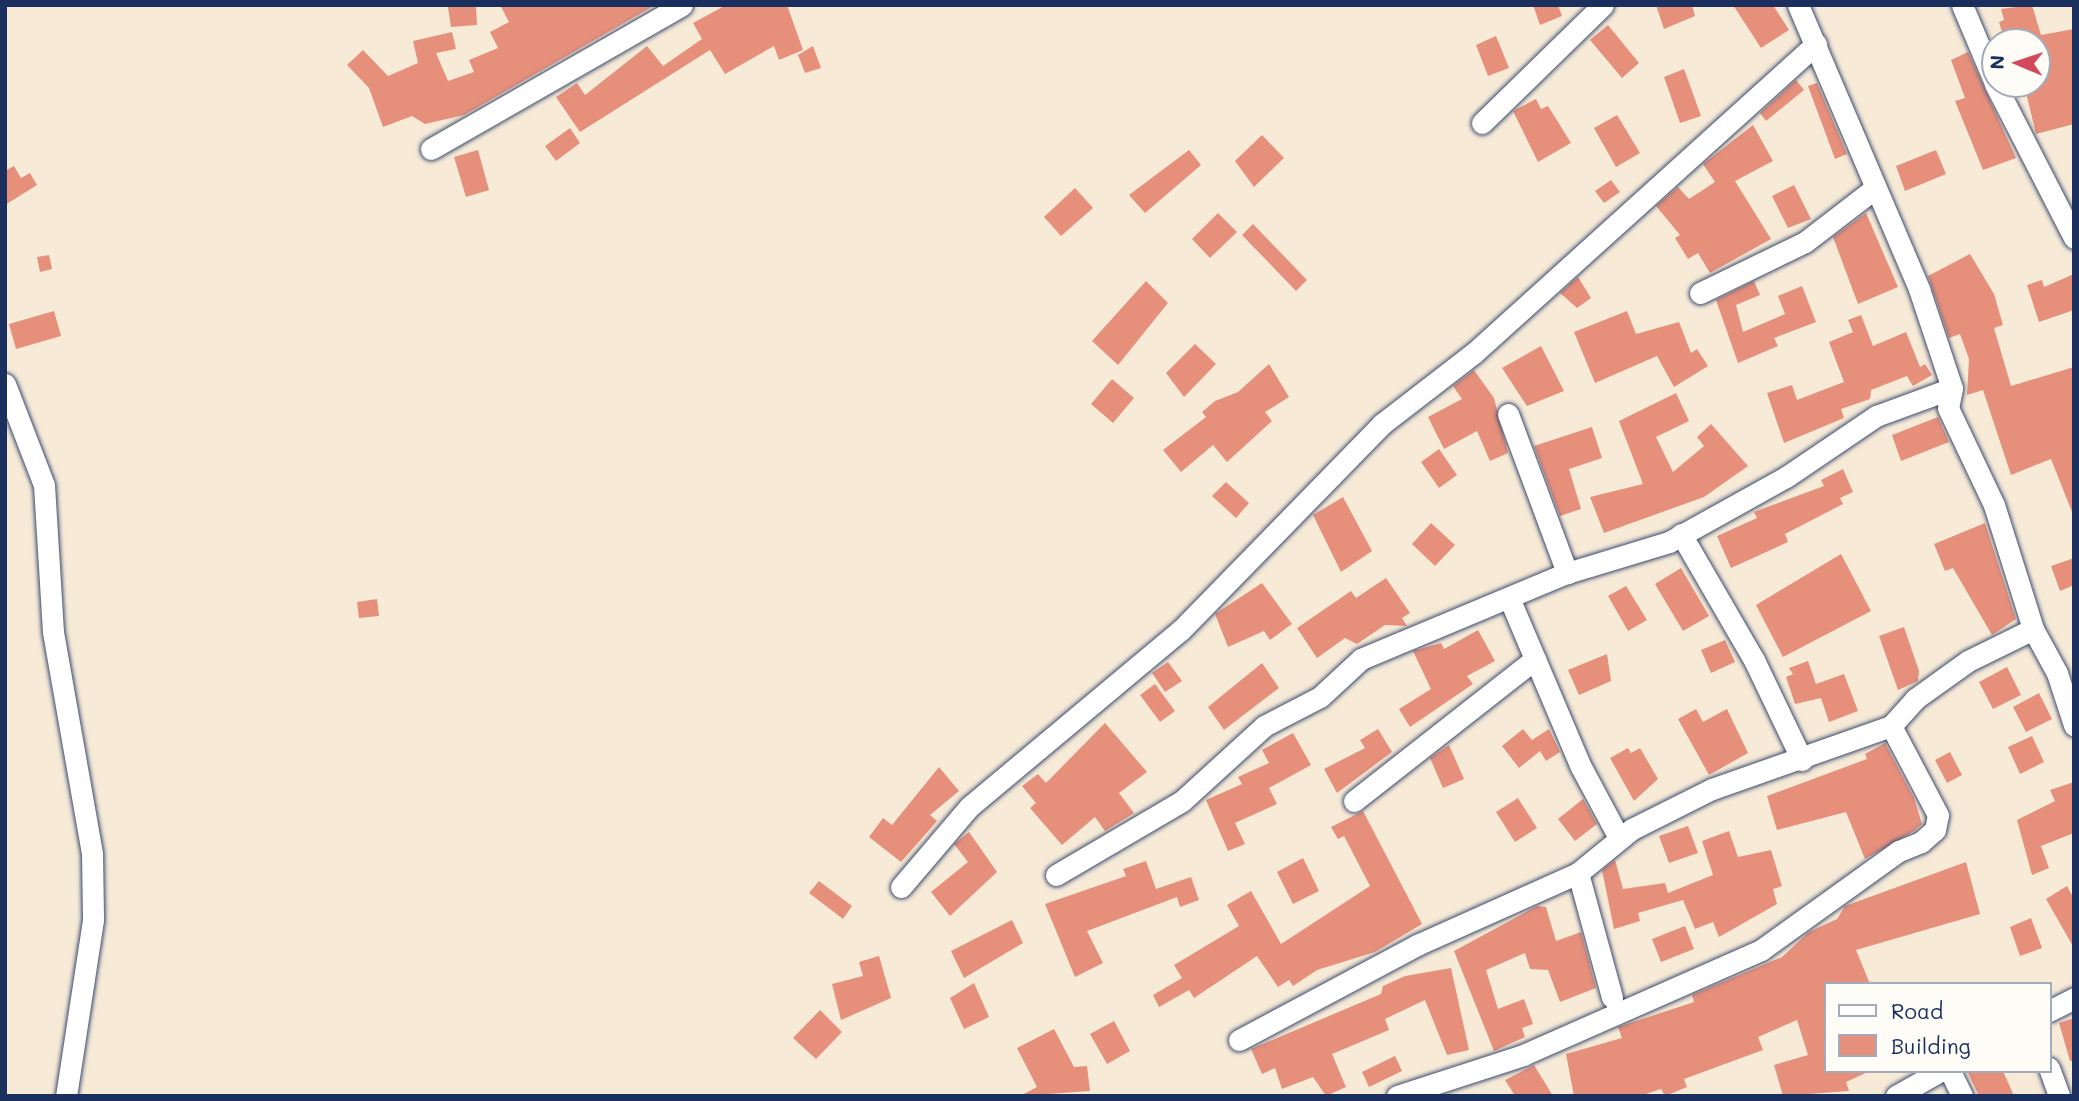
<!DOCTYPE html>
<html>
<head>
<meta charset="utf-8">
<style>
  body { margin:0 }
  #map { position:relative; width:2079px; height:1101px; overflow:hidden; background:#f7ebd8; font-family:Mali,sans-serif }
  div>[style] { position:absolute }
  [style*='--x'] { left:calc(var(--x)*1px); top:calc(var(--y)*1px); width:calc(var(--w)*1px); rotate:calc(var(--a)*1deg) }
  .building>* { inset:0; background:#e6907c }
  .roads { filter:drop-shadow(0 0 2px #3c4b70) drop-shadow(0 0 2px #3c4b70) }
  .minor>* { height:21px; margin:-10.5px; padding:0 10.5px; transform-origin:10.5px; border-radius:10.5px; background:#fff }
  span { translate:-50% -50%; white-space:nowrap; text-align:center; line-height:1.15; -webkit-text-stroke:5px #fdfcf7; paint-order:stroke }
  .frame { position:absolute; inset:0; border:7px solid #1b2f5e; pointer-events:none }
  .legend { position:absolute; left:1824px; top:982px; width:228px; height:91px; box-sizing:border-box; background:#fdfcf7; border:2px solid #a3aaba; margin:0; padding:9px 12px; list-style:none; font-size:21px; color:#1b2f5e }
  .legend li { display:flex; align-items:center; gap:14px; height:35px }
  .legend b { width:35px; border:2px solid #a3aaba }
  .north { position:absolute; left:1981px; top:28px; width:70px; height:70px; box-sizing:border-box; background:#fdfcf7; border:2px solid #a3aaba; border-radius:50%; rotate:272deg; font-size:19px; font-weight:700; line-height:28px; text-align:center; color:#1b2f5e }
  .north::after { content:''; display:block; margin:auto; width:24px; height:32px; background:#d1495b; clip-path:polygon(50% 0,100% 100%,50% 72%,0 100%) }
</style>
</head>
<body>
<div id="map">
  <div class="building">
    <div style="clip-path:polygon(476px 5px,477px 25px,451px 27px,448px 7px)"></div>
    <div style="clip-path:polygon(500px 5px,655px 5px,464px 115px,425px 124px,412px 116px,383px 127px,369px 88px,347px 65px,363px 50px,388px 76px,418px 63px,413px 41px,452px 32px,456px 49px,436px 53px,448px 81px,474px 72px,469px 60px,498px 48px,490px 32px,509px 22px)"></div>
    <div style="clip-path:polygon(726px 5px,787px 5px,803px 50px,779px 60px,774px 46px,725px 74px,710px 50px,580px 132px,556px 97px,577px 83px,585px 95px,647px 46px,663px 66px,702px 39px,693px 23px)"></div>
    <div style="clip-path:polygon(1533px 5px,1558px 5px,1562px 16px,1540px 25px)"></div>
    <div style="clip-path:polygon(1656px 5px,1692px 5px,1695px 16px,1664px 29px)"></div>
    <div style="clip-path:polygon(1733px 5px,1773px 5px,1789px 30px,1761px 48px)"></div>
    <div style="clip-path:polygon(2032px 5px,2041px 35px,2074px 29px,2074px 124px,2036px 134px,2024px 84px,2037px 84px,2037px 42px,2005px 42px,1999px 22px,2004px 20px,2001px 9px)"></div>
    <div style="clip-path:polygon(1608px 25px,1639px 63px,1622px 78px,1590px 40px)"></div>
    <div style="clip-path:polygon(1496px 36px,1509px 68px,1488px 76px,1476px 45px)"></div>
    <div style="clip-path:polygon(813px 46px,821px 68px,805px 73px,798px 55px)"></div>
    <div style="clip-path:polygon(1968px 52px,2016px 158px,1983px 170px,1955px 101px,1965px 98px,1951px 60px)"></div>
    <div style="clip-path:polygon(1684px 69px,1701px 116px,1680px 123px,1664px 77px)"></div>
    <div style="clip-path:polygon(1796px 80px,1804px 90px,1766px 121px,1760px 113px)"></div>
    <div style="clip-path:polygon(1817px 83px,1847px 154px,1835px 159px,1808px 86px)"></div>
    <div style="clip-path:polygon(1536px 99px,1541px 109px,1548px 106px,1571px 143px,1538px 162px,1513px 111px)"></div>
    <div style="clip-path:polygon(1617px 115px,1640px 153px,1616px 167px,1594px 128px)"></div>
    <div style="clip-path:polygon(1753px 125px,1773px 161px,1735px 181px,1771px 239px,1710px 273px,1698px 253px,1688px 259px,1675px 238px,1680px 235px,1656px 206px,1678px 187px,1689px 199px,1715px 182px,1703px 164px)"></div>
    <div style="clip-path:polygon(570px 128px,580px 143px,556px 161px,545px 146px)"></div>
    <div style="clip-path:polygon(1262px 135px,1284px 158px,1254px 187px,1235px 161px)"></div>
    <div style="clip-path:polygon(478px 150px,489px 190px,466px 197px,454px 157px)"></div>
    <div style="clip-path:polygon(1189px 150px,1201px 165px,1145px 213px,1129px 195px)"></div>
    <div style="clip-path:polygon(1936px 150px,1946px 174px,1905px 191px,1896px 166px)"></div>
    <div style="clip-path:polygon(14px 166px,21px 178px,30px 173px,37px 185px,5px 205px,5px 171px)"></div>
    <div style="clip-path:polygon(1611px 180px,1620px 192px,1604px 203px,1595px 191px)"></div>
    <div style="clip-path:polygon(1794px 185px,1811px 219px,1788px 228px,1772px 196px)"></div>
    <div style="clip-path:polygon(1075px 188px,1093px 208px,1061px 236px,1044px 217px)"></div>
    <div style="clip-path:polygon(1218px 213px,1237px 232px,1210px 258px,1192px 239px)"></div>
    <div style="clip-path:polygon(1866px 213px,1898px 287px,1858px 304px,1833px 237px)"></div>
    <div style="clip-path:polygon(1253px 224px,1307px 280px,1296px 291px,1242px 235px)"></div>
    <div style="clip-path:polygon(1970px 254px,1994px 294px,2003px 325px,1994px 328px,2011px 386px,2074px 367px,2074px 517px,2051px 459px,2011px 475px,1983px 390px,1967px 395px,1969px 359px,1960px 334px,1949px 338px,1928px 276px)"></div>
    <div style="clip-path:polygon(49px 255px,52px 269px,40px 272px,37px 257px)"></div>
    <div style="clip-path:polygon(2074px 274px,2074px 310px,2039px 322px,2027px 285px,2042px 280px,2044px 287px)"></div>
    <div style="clip-path:polygon(1578px 277px,1591px 298px,1577px 308px,1560px 293px)"></div>
    <div style="clip-path:polygon(1146px 281px,1168px 303px,1118px 365px,1092px 341px)"></div>
    <div style="clip-path:polygon(1754px 281px,1760px 295px,1736px 305px,1743px 332px,1785px 314px,1778px 296px,1802px 286px,1816px 322px,1774px 338px,1778px 346px,1738px 363px,1716px 300px)"></div>
    <div style="clip-path:polygon(54px 311px,61px 336px,16px 349px,9px 324px)"></div>
    <div style="clip-path:polygon(1627px 311px,1636px 334px,1679px 322px,1691px 353px,1697px 349px,1708px 366px,1674px 387px,1657px 356px,1595px 383px,1574px 332px)"></div>
    <div style="clip-path:polygon(1861px 315px,1873px 346px,1906px 332px,1920px 367px,1925px 364px,1932px 375px,1913px 386px,1907px 376px,1871px 390px,1870px 399px,1841px 409px,1844px 418px,1784px 443px,1767px 393px,1792px 385px,1797px 400px,1844px 382px,1829px 342px,1853px 332px,1848px 320px)"></div>
    <div style="clip-path:polygon(1195px 344px,1216px 364px,1184px 397px,1166px 373px)"></div>
    <div style="clip-path:polygon(1541px 346px,1564px 391px,1527px 406px,1502px 368px)"></div>
    <div style="clip-path:polygon(1269px 364px,1289px 397px,1265px 412px,1272px 421px,1227px 462px,1213px 445px,1181px 472px,1163px 450px,1206px 417px,1202px 412px,1215px 401px,1238px 392px)"></div>
    <div style="clip-path:polygon(1474px 370px,1494px 398px,1508px 453px,1490px 461px,1477px 431px,1444px 449px,1428px 417px,1462px 399px,1453px 386px)"></div>
    <div style="clip-path:polygon(1112px 379px,1134px 398px,1113px 423px,1091px 404px)"></div>
    <div style="clip-path:polygon(1676px 393px,1689px 421px,1656px 437px,1673px 472px,1704px 446px,1697px 437px,1711px 424px,1748px 466px,1704px 497px,1604px 533px,1590px 497px,1643px 484px,1619px 421px)"></div>
    <div style="clip-path:polygon(1938px 417px,1949px 442px,1901px 461px,1892px 435px)"></div>
    <div style="clip-path:polygon(1592px 427px,1602px 458px,1569px 469px,1581px 509px,1560px 516px,1534px 446px)"></div>
    <div style="clip-path:polygon(1439px 449px,1457px 475px,1439px 488px,1421px 462px)"></div>
    <div style="clip-path:polygon(1843px 469px,1853px 492px,1840px 498px,1843px 504px,1785px 534px,1788px 542px,1731px 568px,1717px 536px,1757px 518px,1754px 512px,1824px 486px,1821px 480px)"></div>
    <div style="clip-path:polygon(1226px 482px,1249px 503px,1236px 518px,1212px 496px)"></div>
    <div style="clip-path:polygon(1343px 497px,1372px 551px,1341px 572px,1313px 515px)"></div>
    <div style="clip-path:polygon(1431px 523px,1455px 545px,1435px 566px,1412px 544px)"></div>
    <div style="clip-path:polygon(1985px 523px,2016px 619px,1992px 635px,1953px 568px,1945px 571px,1934px 544px)"></div>
    <div style="clip-path:polygon(1841px 554px,1871px 611px,1783px 657px,1756px 605px)"></div>
    <div style="clip-path:polygon(2074px 558px,2074px 585px,2060px 591px,2051px 566px)"></div>
    <div style="clip-path:polygon(1681px 568px,1709px 616px,1683px 631px,1655px 584px)"></div>
    <div style="clip-path:polygon(1386px 578px,1410px 613px,1402px 618px,1407px 626px,1385px 625px,1357px 644px,1345px 638px,1317px 658px,1297px 628px,1351px 591px,1356px 598px)"></div>
    <div style="clip-path:polygon(1262px 583px,1292px 624px,1270px 640px,1264px 631px,1228px 647px,1215px 614px)"></div>
    <div style="clip-path:polygon(1626px 586px,1647px 620px,1628px 631px,1608px 596px)"></div>
    <div style="clip-path:polygon(377px 599px,379px 616px,359px 618px,357px 602px)"></div>
    <div style="clip-path:polygon(1904px 627px,1919px 671px,1918px 681px,1898px 690px,1879px 636px)"></div>
    <div style="clip-path:polygon(1478px 630px,1495px 661px,1467px 676px,1473px 684px,1410px 727px,1399px 709px,1431px 689px,1413px 651px,1441px 643px,1444px 649px)"></div>
    <div style="clip-path:polygon(1725px 640px,1735px 662px,1711px 673px,1701px 650px)"></div>
    <div style="clip-path:polygon(1607px 654px,1611px 681px,1579px 695px,1568px 670px)"></div>
    <div style="clip-path:polygon(1808px 661px,1816px 684px,1844px 674px,1858px 711px,1829px 722px,1821px 698px,1795px 704px,1786px 677px,1793px 674px,1789px 668px)"></div>
    <div style="clip-path:polygon(1168px 662px,1182px 681px,1165px 692px,1152px 673px)"></div>
    <div style="clip-path:polygon(1262px 663px,1279px 688px,1224px 730px,1208px 707px)"></div>
    <div style="clip-path:polygon(2007px 667px,2021px 695px,1993px 709px,1979px 682px)"></div>
    <div style="clip-path:polygon(1155px 684px,1175px 711px,1160px 722px,1140px 695px)"></div>
    <div style="clip-path:polygon(2039px 693px,2052px 719px,2026px 732px,2013px 707px)"></div>
    <div style="clip-path:polygon(1696px 709px,1703px 722px,1727px 709px,1748px 753px,1709px 775px,1678px 719px)"></div>
    <div style="clip-path:polygon(1105px 723px,1147px 772px,1119px 793px,1134px 813px,1105px 831px,1095px 817px,1062px 845px,1030px 808px,1036px 803px,1022px 786px,1038px 774px,1046px 783px)"></div>
    <div style="clip-path:polygon(1378px 729px,1392px 752px,1337px 793px,1324px 769px,1365px 748px,1360px 740px)"></div>
    <div style="clip-path:polygon(1523px 729px,1532px 740px,1549px 729px,1560px 752px,1546px 761px,1540px 751px,1519px 768px,1502px 746px)"></div>
    <div style="clip-path:polygon(1293px 733px,1311px 765px,1269px 788px,1277px 804px,1235px 823px,1245px 844px,1228px 851px,1206px 800px,1242px 784px,1238px 777px,1269px 763px,1262px 750px)"></div>
    <div style="clip-path:polygon(2032px 736px,2044px 762px,2020px 774px,2008px 747px)"></div>
    <div style="clip-path:polygon(1885px 743px,1914px 798px,1922px 824px,1914px 831px,1865px 859px,1846px 812px,1777px 830px,1767px 796px,1867px 759px,1865px 754px)"></div>
    <div style="clip-path:polygon(1449px 745px,1464px 779px,1443px 788px,1430px 758px)"></div>
    <div style="clip-path:polygon(1628px 748px,1631px 753px,1640px 748px,1658px 779px,1634px 801px,1610px 758px)"></div>
    <div style="clip-path:polygon(1950px 752px,1962px 775px,1947px 783px,1935px 760px)"></div>
    <div style="clip-path:polygon(939px 767px,959px 791px,930px 815px,937px 821px,901px 862px,869px 837px,883px 818px,892px 825px)"></div>
    <div style="clip-path:polygon(2074px 782px,2074px 833px,2041px 846px,2049px 868px,2032px 875px,2017px 820px,2055px 801px,2050px 790px)"></div>
    <div style="clip-path:polygon(1518px 798px,1537px 828px,1515px 842px,1496px 812px)"></div>
    <div style="clip-path:polygon(1583px 799px,1597px 824px,1575px 841px,1558px 819px)"></div>
    <div style="clip-path:polygon(1363px 811px,1422px 924px,1375px 952px,1317px 970px,1293px 986px,1289px 980px,1278px 987px,1257px 956px,1194px 998px,1189px 990px,1159px 1007px,1153px 995px,1182px 978px,1174px 965px,1239px 926px,1227px 905px,1251px 891px,1281px 944px,1370px 886px,1344px 836px,1338px 839px,1331px 827px)"></div>
    <div style="clip-path:polygon(1688px 826px,1698px 853px,1669px 863px,1659px 836px)"></div>
    <div style="clip-path:polygon(1729px 831px,1738px 857px,1771px 850px,1782px 886px,1773px 889px,1777px 904px,1719px 937px,1713px 922px,1695px 929px,1683px 900px,1638px 913px,1640px 921px,1614px 929px,1602px 870px,1615px 860px,1623px 889px,1665px 883px,1668px 893px,1713px 875px,1702px 841px)"></div>
    <div style="clip-path:polygon(969px 832px,997px 872px,950px 916px,931px 892px,968px 862px,954px 844px)"></div>
    <div style="clip-path:polygon(1303px 858px,1319px 891px,1293px 904px,1277px 872px)"></div>
    <div style="clip-path:polygon(1146px 861px,1156px 889px,1191px 877px,1199px 900px,1180px 907px,1177px 897px,1087px 931px,1103px 963px,1075px 977px,1045px 904px,1126px 876px,1123px 869px)"></div>
    <div style="clip-path:polygon(1966px 862px,1980px 914px,1856px 950px,1870px 984px,1825px 984px,1825px 1071px,1870px 1071px,1846px 1082px,1849px 1091px,1783px 1096px,1774px 1065px,1808px 1055px,1797px 1020px,1758px 1037px,1763px 1050px,1684px 1079px,1687px 1087px,1665px 1096px,1661px 1089px,1640px 1096px,1574px 1096px,1566px 1054px,1622px 1038px,1618px 1027px,1694px 1002px,1692px 995px,1782px 957px,1809px 932px,1837px 919px,1845px 906px)"></div>
    <div style="clip-path:polygon(819px 881px,852px 906px,843px 919px,809px 893px)"></div>
    <div style="clip-path:polygon(2067px 886px,2074px 899px,2074px 948px,2046px 899px)"></div>
    <div style="clip-path:polygon(1537px 906px,1546px 907px,1556px 941px,1581px 932px,1596px 988px,1560px 1002px,1548px 970px,1530px 969px,1525px 953px,1486px 970px,1498px 1009px,1524px 999px,1533px 1024px,1522px 1028px,1525px 1037px,1494px 1051px,1454px 951px)"></div>
    <div style="clip-path:polygon(2031px 918px,2042px 948px,2020px 956px,2010px 927px)"></div>
    <div style="clip-path:polygon(1012px 920px,1023px 943px,964px 978px,951px 951px)"></div>
    <div style="clip-path:polygon(1685px 926px,1694px 949px,1661px 962px,1652px 939px)"></div>
    <div style="clip-path:polygon(879px 956px,891px 998px,841px 1020px,832px 984px,863px 976px,859px 962px)"></div>
    <div style="clip-path:polygon(1451px 968px,1469px 1050px,1447px 1055px,1425px 1000px,1385px 1019px,1389px 1030px,1332px 1054px,1346px 1087px,1326px 1096px,1313px 1077px,1282px 1089px,1275px 1068px,1262px 1074px,1251px 1049px,1381px 994px,1383px 986px,1405px 976px)"></div>
    <div style="clip-path:polygon(974px 983px,989px 1017px,964px 1029px,950px 998px)"></div>
    <div style="clip-path:polygon(820px 1010px,842px 1032px,816px 1059px,793px 1038px)"></div>
    <div style="clip-path:polygon(2074px 1018px,2074px 1061px,2070px 1061px,2059px 1023px)"></div>
    <div style="clip-path:polygon(1114px 1021px,1130px 1051px,1107px 1064px,1090px 1034px)"></div>
    <div style="clip-path:polygon(1054px 1029px,1074px 1067px,1087px 1066px,1090px 1091px,1020px 1096px,1037px 1087px,1017px 1048px)"></div>
    <div style="clip-path:polygon(1395px 1056px,1402px 1071px,1369px 1087px,1362px 1072px)"></div>
    <div style="clip-path:polygon(1534px 1065px,1553px 1096px,1515px 1096px,1505px 1080px)"></div>
    <div style="clip-path:polygon(1967px 1071px,2003px 1071px,2014px 1096px,1979px 1096px)"></div>
  </div>
  <div class="roads">
    <div class="minor">
      <div style="--x:1798;--y:5;--w:309;--a:66.9"></div>
      <div style="--x:1919;--y:289;--w:104;--a:71.6"></div>
      <div style="--x:1952;--y:388;--w:20;--a:101"></div>
      <div style="--x:1948;--y:408;--w:107;--a:64.6"></div>
      <div style="--x:1994;--y:505;--w:130;--a:72.5"></div>
      <div style="--x:2033;--y:629;--w:50;--a:61.4"></div>
      <div style="--x:2057;--y:673;--w:55;--a:71.9"></div>
      <div style="--x:1962;--y:5;--w:85;--a:67.1"></div>
      <div style="--x:1995;--y:84;--w:173;--a:62.8"></div>
      <div style="--x:1482;--y:123;--w:169;--a:-44.3"></div>
      <div style="--x:431;--y:149;--w:289;--a:-29.8"></div>
      <div style="--x:1700;--y:293;--w:117;--a:-25.9"></div>
      <div style="--x:1805;--y:242;--w:88;--a:-37.6"></div>
      <div style="--x:5;--y:384;--w:108;--a:68.9"></div>
      <div style="--x:44;--y:485;--w:147;--a:86.5"></div>
      <div style="--x:53;--y:632;--w:224;--a:80"></div>
      <div style="--x:92;--y:853;--w:67;--a:89.1"></div>
      <div style="--x:93;--y:920;--w:178;--a:98.7"></div>
      <div style="--x:1508;--y:414;--w:170;--a:69.6"></div>
      <div style="--x:1681;--y:534;--w:146;--a:59.9"></div>
      <div style="--x:1754;--y:660;--w:111;--a:64.4"></div>
      <div style="--x:1510;--y:600;--w:181;--a:67"></div>
      <div style="--x:1581;--y:767;--w:81;--a:61.8"></div>
      <div style="--x:1354;--y:801;--w:230;--a:-38.1"></div>
      <div style="--x:1578;--y:873;--w:129;--a:74.7"></div>
      <div style="--x:1056;--y:875;--w:146;--a:-30.4"></div>
      <div style="--x:1182;--y:801;--w:111;--a:-42.4"></div>
      <div style="--x:1264;--y:726;--w:63;--a:-27.4"></div>
      <div style="--x:1320;--y:697;--w:56;--a:-42.8"></div>
      <div style="--x:1361;--y:659;--w:223;--a:-22.7"></div>
      <div style="--x:1567;--y:573;--w:107;--a:-16.9"></div>
      <div style="--x:1669;--y:542;--w:134;--a:-29.1"></div>
      <div style="--x:1786;--y:477;--w:109;--a:-34.1"></div>
      <div style="--x:1876;--y:416;--w:81;--a:-20.2"></div>
      <div style="--x:901;--y:887;--w:105;--a:-49.6"></div>
      <div style="--x:969;--y:807;--w:276;--a:-39.9"></div>
      <div style="--x:1181;--y:630;--w:288;--a:-45.7"></div>
      <div style="--x:1382;--y:424;--w:116;--a:-37.7"></div>
      <div style="--x:1474;--y:353;--w:461;--a:-42.1"></div>
      <div style="--x:2049;--y:1011;--w:28;--a:-27"></div>
      <div style="--x:1239;--y:1040;--w:202;--a:-28.1"></div>
      <div style="--x:1417;--y:945;--w:176;--a:-24.1"></div>
      <div style="--x:1578;--y:873;--w:70;--a:-39.2"></div>
      <div style="--x:1632;--y:829;--w:89;--a:-26.6"></div>
      <div style="--x:1712;--y:789;--w:190;--a:-19.4"></div>
      <div style="--x:1891;--y:726;--w:36;--a:-48"></div>
      <div style="--x:1915;--y:699;--w:65;--a:-35.6"></div>
      <div style="--x:1968;--y:661;--w:72;--a:-26.2"></div>
      <div style="--x:2049;--y:1068;--w:30;--a:70"></div>
      <div style="--x:1950;--y:1071;--w:28;--a:64"></div>
      <div style="--x:1397;--y:1096;--w:133;--a:-18"></div>
      <div style="--x:1523;--y:1055;--w:260;--a:-23.8"></div>
      <div style="--x:1761;--y:950;--w:170;--a:-35.7"></div>
      <div style="--x:1899;--y:851;--w:24;--a:-22"></div>
      <div style="--x:1921;--y:842;--w:18;--a:-41"></div>
      <div style="--x:1935;--y:830;--w:15;--a:-79"></div>
      <div style="--x:1938;--y:815;--w:101;--a:-117.8"></div>
      <div style="--x:1896;--y:1096;--w:51;--a:-29.6"></div>
    </div>
  </div>
  <div class="frame"></div>
  <ul class="legend">
  <li><b style="height:9px;background:#fff"></b>Road</li>
  <li><b style="height:19px;background:#e6907c"></b>Building</li>
  </ul>
  <div class="north">N</div>
</div>
</body>
</html>
